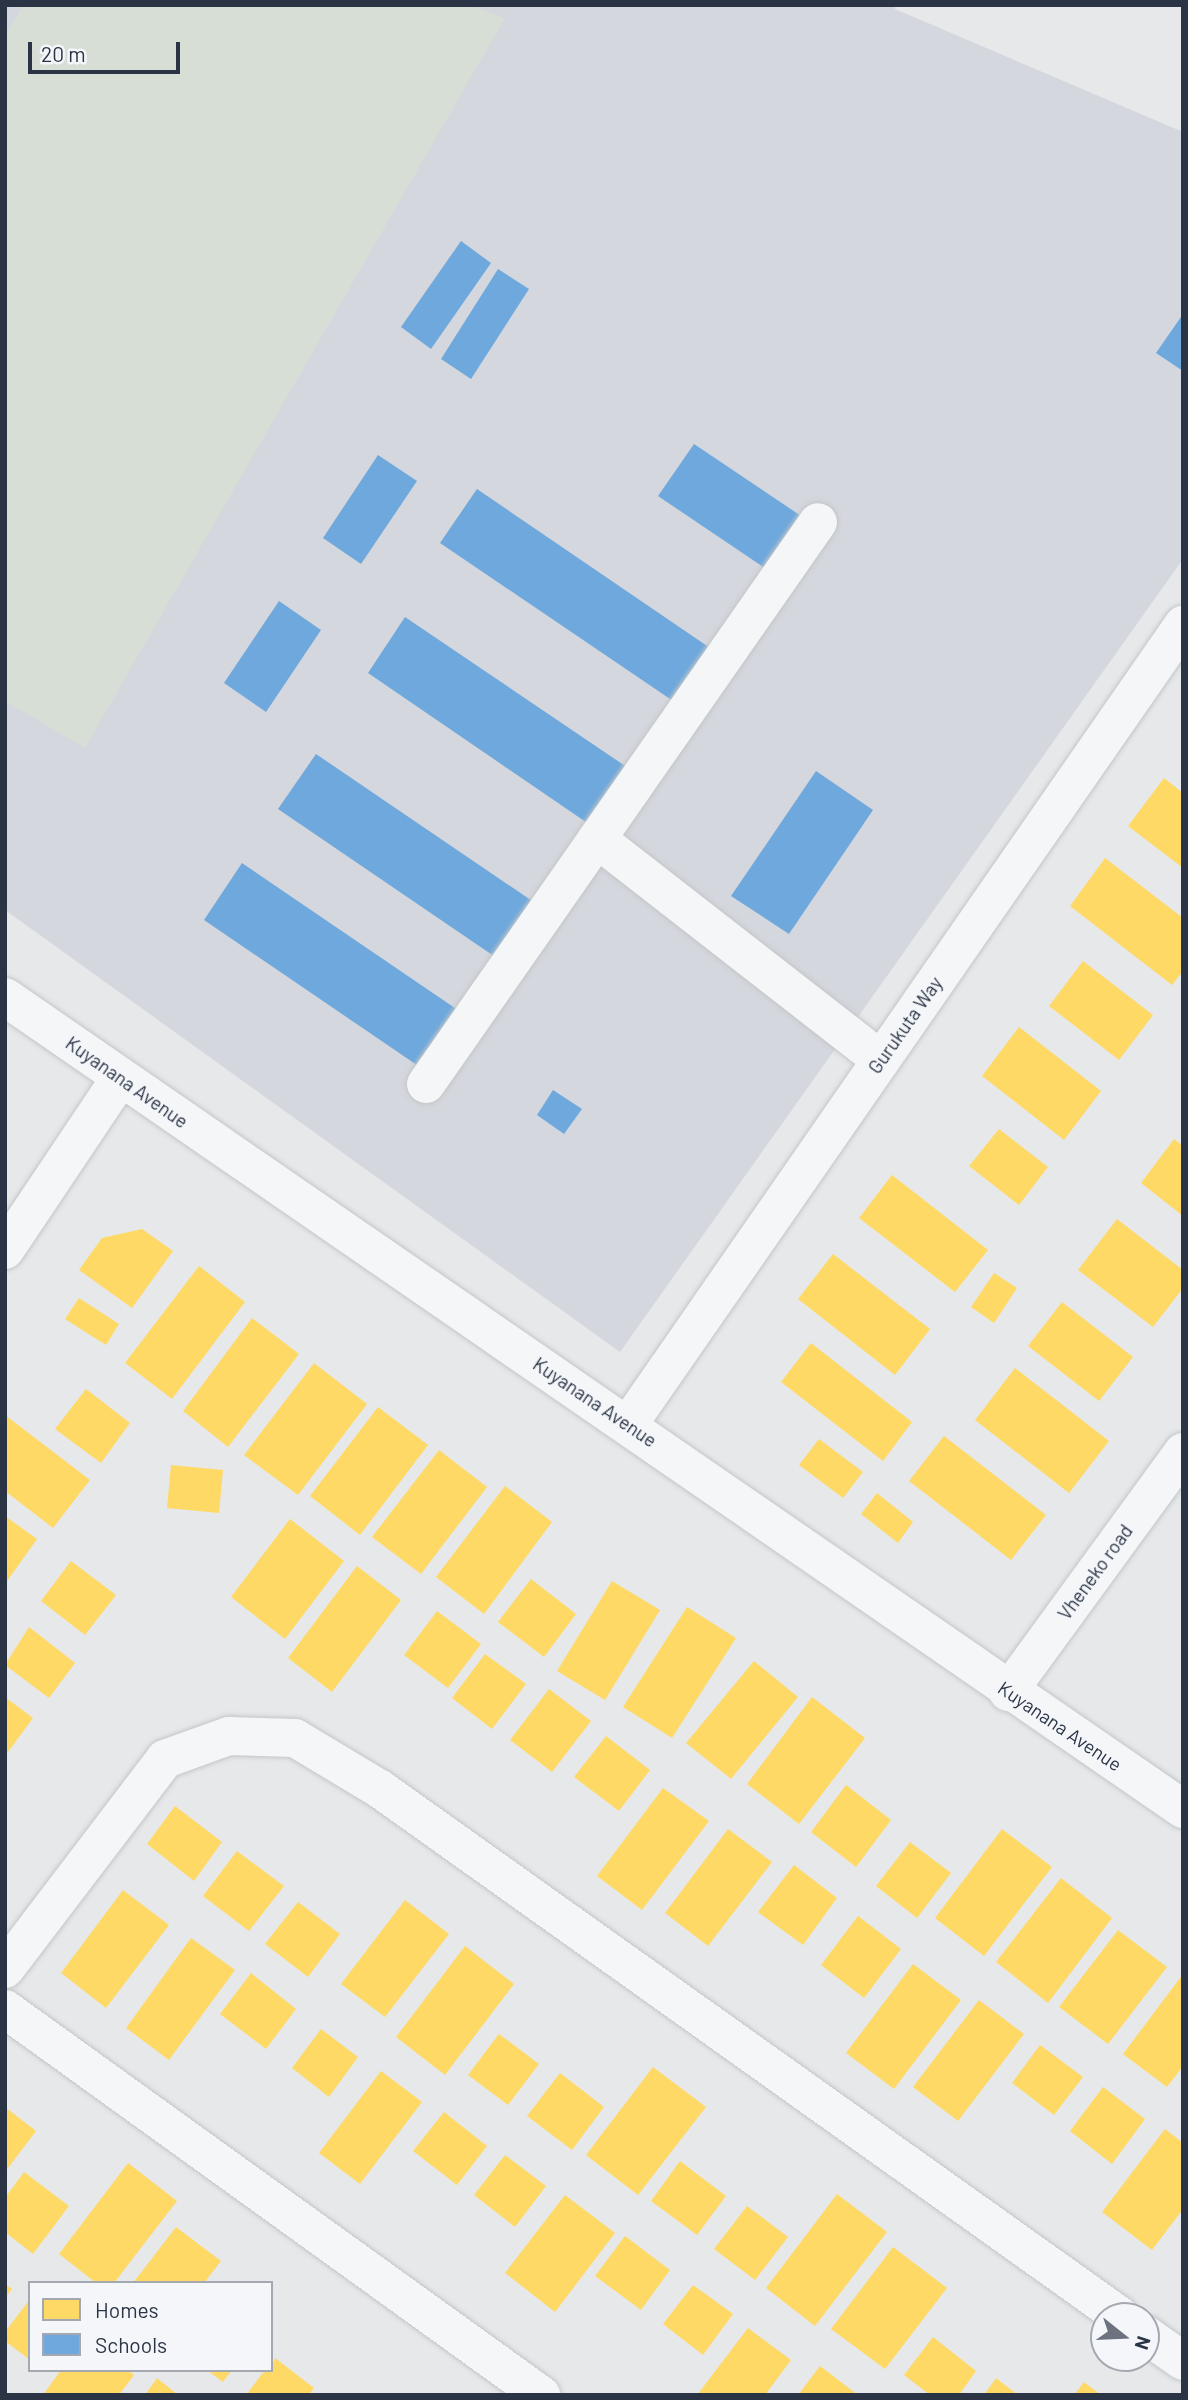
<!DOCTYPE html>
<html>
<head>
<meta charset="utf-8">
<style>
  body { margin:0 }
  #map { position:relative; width:1188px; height:2400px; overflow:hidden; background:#e6e8ea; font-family:Barlow,sans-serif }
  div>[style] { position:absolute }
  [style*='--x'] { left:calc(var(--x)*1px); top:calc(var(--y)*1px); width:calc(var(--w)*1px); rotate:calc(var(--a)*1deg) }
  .built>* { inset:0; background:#d4d7dd }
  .green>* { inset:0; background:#d6ded6 }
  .homes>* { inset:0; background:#ffd966 }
  .schools>* { inset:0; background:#6fa8dc }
  .roads { filter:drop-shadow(0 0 2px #c4c6c8) drop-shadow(0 0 2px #c4c6c8) }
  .street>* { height:38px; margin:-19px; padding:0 19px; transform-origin:19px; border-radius:19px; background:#f5f6f7 }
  span { translate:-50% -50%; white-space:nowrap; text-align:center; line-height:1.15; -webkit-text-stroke:7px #f4f6f9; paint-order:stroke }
  .street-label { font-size:19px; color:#2b3445 }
  .frame { position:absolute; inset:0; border:7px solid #2b3445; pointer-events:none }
  .legend { position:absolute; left:28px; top:2281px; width:245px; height:91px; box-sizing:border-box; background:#f4f6f9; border:2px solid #a4a8b1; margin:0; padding:9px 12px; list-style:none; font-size:21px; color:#2b3445 }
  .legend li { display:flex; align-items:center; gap:14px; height:35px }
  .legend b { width:35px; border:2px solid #a4a8b1 }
  .north { position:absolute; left:1090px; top:2302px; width:70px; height:70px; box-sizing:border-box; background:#f4f6f9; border:2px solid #a4a8b1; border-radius:50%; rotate:108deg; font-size:19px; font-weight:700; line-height:28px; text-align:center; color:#2b3445 }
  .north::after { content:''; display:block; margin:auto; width:24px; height:32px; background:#6c737f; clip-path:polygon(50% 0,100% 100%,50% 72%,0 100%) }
  .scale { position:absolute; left:28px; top:42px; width:152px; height:32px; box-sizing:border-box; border:4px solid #2b3445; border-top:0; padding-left:9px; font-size:21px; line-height:24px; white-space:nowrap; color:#2b3445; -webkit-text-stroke:5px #f4f6f9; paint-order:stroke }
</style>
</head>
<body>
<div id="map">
  <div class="built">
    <div style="clip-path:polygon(5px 5px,895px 5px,895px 9px,1183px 132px,1183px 559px,620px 1352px,5px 910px)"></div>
  </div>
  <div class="green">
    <div style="clip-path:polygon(23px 5px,469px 5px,505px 18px,85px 748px,5px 701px,5px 36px)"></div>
  </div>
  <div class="homes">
    <div style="clip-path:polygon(1164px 778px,1183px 793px,1183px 868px,1128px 826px)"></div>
    <div style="clip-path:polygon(1105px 858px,1183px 918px,1183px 971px,1172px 985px,1070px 906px)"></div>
    <div style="clip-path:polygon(1083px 961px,1153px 1015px,1119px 1060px,1049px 1006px)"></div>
    <div style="clip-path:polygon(1019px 1027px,1101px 1091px,1064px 1140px,982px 1076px)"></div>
    <div style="clip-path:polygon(999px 1129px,1048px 1167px,1019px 1205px,969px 1166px)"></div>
    <div style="clip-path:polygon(1174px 1139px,1183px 1146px,1183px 1216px,1141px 1183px)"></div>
    <div style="clip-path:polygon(892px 1175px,988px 1250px,955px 1292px,859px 1218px)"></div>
    <div style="clip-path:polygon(1117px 1219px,1183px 1270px,1183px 1288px,1153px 1327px,1078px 1270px)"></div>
    <div style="clip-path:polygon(142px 1229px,173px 1251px,132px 1308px,79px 1270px,102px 1238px)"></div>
    <div style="clip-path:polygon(833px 1254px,930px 1329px,895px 1375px,798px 1299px)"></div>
    <div style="clip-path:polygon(199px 1266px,245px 1302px,172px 1399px,125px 1363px)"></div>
    <div style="clip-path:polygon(994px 1273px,1017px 1288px,994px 1323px,971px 1307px)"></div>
    <div style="clip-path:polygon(79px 1298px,119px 1324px,106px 1345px,65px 1319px)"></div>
    <div style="clip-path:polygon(1062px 1302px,1133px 1357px,1099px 1401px,1028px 1346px)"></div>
    <div style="clip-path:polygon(252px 1318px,299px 1354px,228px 1447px,183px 1411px)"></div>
    <div style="clip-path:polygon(811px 1343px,912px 1422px,883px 1461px,781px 1382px)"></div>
    <div style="clip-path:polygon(314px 1363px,367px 1404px,298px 1495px,244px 1455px)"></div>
    <div style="clip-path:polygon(1015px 1368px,1109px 1441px,1069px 1493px,975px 1420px)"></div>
    <div style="clip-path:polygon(86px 1389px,130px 1423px,101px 1463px,55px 1429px)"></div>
    <div style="clip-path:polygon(378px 1407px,428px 1445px,360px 1535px,310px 1496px)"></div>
    <div style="clip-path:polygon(5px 1415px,90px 1480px,53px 1528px,5px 1491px)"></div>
    <div style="clip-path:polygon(944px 1436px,1046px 1515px,1011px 1560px,909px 1481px)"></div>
    <div style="clip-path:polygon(819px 1439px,863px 1472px,843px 1498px,799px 1465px)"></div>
    <div style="clip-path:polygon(439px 1450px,487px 1487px,421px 1574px,372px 1537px)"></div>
    <div style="clip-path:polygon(171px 1465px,223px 1470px,219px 1513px,167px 1508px)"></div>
    <div style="clip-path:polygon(505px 1486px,552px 1522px,484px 1614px,436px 1577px)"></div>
    <div style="clip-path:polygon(877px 1493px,913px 1522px,898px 1543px,861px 1514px)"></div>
    <div style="clip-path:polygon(5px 1516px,37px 1539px,5px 1584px)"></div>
    <div style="clip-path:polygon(290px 1519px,344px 1561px,285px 1639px,231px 1597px)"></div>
    <div style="clip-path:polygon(71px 1561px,116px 1595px,85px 1635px,41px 1601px)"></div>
    <div style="clip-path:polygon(357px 1566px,401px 1600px,332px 1692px,288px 1658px)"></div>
    <div style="clip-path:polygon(531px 1579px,576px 1614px,544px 1657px,498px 1622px)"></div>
    <div style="clip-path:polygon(612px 1581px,660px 1610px,605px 1700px,557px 1671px)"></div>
    <div style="clip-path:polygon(687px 1607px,736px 1638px,672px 1738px,623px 1707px)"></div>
    <div style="clip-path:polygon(437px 1611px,481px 1644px,448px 1688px,404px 1655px)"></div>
    <div style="clip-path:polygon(29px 1627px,75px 1663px,49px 1698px,5px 1665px)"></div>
    <div style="clip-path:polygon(485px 1654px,526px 1684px,492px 1729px,452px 1698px)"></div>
    <div style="clip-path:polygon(754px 1661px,798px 1697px,731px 1779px,686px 1743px)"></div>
    <div style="clip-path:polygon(549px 1689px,591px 1721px,552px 1772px,510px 1740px)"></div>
    <div style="clip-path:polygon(5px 1697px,33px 1718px,5px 1756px)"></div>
    <div style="clip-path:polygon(812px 1697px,865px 1738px,799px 1824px,747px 1784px)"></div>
    <div style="clip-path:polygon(606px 1736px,650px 1770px,619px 1811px,574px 1777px)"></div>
    <div style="clip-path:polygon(846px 1785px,891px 1820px,856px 1867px,811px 1832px)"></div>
    <div style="clip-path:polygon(663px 1788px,709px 1821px,642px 1910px,597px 1876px)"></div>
    <div style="clip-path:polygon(175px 1806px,222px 1842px,194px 1881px,147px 1844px)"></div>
    <div style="clip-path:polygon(728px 1829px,772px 1862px,708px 1946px,665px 1913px)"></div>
    <div style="clip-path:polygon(1002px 1829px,1052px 1867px,984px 1956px,935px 1918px)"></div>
    <div style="clip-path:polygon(910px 1842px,951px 1873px,917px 1918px,876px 1886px)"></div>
    <div style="clip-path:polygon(237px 1851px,284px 1886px,249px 1931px,203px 1896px)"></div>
    <div style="clip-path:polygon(794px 1865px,837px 1898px,803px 1945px,758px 1912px)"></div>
    <div style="clip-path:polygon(1061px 1878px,1112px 1918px,1048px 2003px,996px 1962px)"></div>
    <div style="clip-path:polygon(123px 1890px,169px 1925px,106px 2008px,61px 1973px)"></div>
    <div style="clip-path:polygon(405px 1900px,449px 1934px,385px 2017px,341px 1984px)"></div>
    <div style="clip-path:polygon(298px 1902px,340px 1934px,308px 1977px,265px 1944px)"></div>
    <div style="clip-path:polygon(858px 1916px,901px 1949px,864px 1998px,821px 1965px)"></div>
    <div style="clip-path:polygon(1118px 1930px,1167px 1967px,1108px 2044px,1059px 2007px)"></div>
    <div style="clip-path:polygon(191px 1938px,235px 1970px,169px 2060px,126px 2028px)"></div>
    <div style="clip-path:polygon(465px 1946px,514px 1984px,445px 2075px,396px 2037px)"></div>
    <div style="clip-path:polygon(913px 1964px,961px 2000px,894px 2089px,846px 2053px)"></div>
    <div style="clip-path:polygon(251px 1973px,296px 2009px,266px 2049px,220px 2014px)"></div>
    <div style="clip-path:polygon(1183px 1974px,1183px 2066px,1167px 2087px,1123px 2054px)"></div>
    <div style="clip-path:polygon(979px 2000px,1024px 2034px,958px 2121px,913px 2087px)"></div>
    <div style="clip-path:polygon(321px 2029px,358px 2057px,329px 2097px,292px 2068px)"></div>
    <div style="clip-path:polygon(499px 2034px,539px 2064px,508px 2105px,468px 2075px)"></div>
    <div style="clip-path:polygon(1040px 2045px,1083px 2077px,1054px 2115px,1012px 2083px)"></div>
    <div style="clip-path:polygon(653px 2067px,706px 2107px,638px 2195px,586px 2155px)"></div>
    <div style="clip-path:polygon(381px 2071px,422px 2102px,360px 2184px,319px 2153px)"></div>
    <div style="clip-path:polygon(560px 2073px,604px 2107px,572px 2150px,527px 2116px)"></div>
    <div style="clip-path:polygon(1103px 2087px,1145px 2119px,1112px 2164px,1070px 2131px)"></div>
    <div style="clip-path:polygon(5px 2107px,36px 2131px,5px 2172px)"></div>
    <div style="clip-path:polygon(444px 2112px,487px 2146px,457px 2185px,413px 2151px)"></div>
    <div style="clip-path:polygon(1165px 2129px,1183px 2143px,1183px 2209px,1152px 2250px,1102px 2212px)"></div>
    <div style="clip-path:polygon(505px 2155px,546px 2186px,515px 2227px,474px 2195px)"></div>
    <div style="clip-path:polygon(680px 2161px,726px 2196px,697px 2235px,651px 2201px)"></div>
    <div style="clip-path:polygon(128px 2163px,177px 2201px,114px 2283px,96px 2283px,59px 2254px)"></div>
    <div style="clip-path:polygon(24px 2172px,69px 2206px,33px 2254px,5px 2232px,5px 2198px)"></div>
    <div style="clip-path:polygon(837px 2194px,887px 2232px,815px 2326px,766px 2288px)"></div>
    <div style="clip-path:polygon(565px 2195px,615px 2233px,555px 2312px,505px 2273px)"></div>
    <div style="clip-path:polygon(747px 2206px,788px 2237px,755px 2280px,714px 2249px)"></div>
    <div style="clip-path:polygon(176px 2227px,221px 2261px,204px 2283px,133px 2283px)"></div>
    <div style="clip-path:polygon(625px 2236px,670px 2270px,641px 2310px,595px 2276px)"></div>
    <div style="clip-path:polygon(893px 2247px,947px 2288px,885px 2369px,831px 2329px)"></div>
    <div style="clip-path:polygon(5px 2284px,12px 2289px,5px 2298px)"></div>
    <div style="clip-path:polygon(693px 2285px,733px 2314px,703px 2355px,663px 2324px)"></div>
    <div style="clip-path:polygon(30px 2299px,30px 2360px,5px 2341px,5px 2332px)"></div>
    <div style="clip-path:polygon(748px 2328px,791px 2360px,765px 2395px,697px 2395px)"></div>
    <div style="clip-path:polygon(933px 2337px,976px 2371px,959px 2395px,930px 2395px,904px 2375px)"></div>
    <div style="clip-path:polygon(275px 2358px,314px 2388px,309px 2395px,246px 2395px,265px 2370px,271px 2370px)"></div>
    <div style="clip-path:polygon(820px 2366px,858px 2395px,798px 2395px)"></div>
    <div style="clip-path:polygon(61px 2370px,128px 2370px,134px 2375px,119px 2395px,43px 2395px)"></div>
    <div style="clip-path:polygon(207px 2370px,232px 2370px,223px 2382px)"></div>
    <div style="clip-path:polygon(157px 2378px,178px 2395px,145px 2395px)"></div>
    <div style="clip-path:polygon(996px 2378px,1018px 2395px,984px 2395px)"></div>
    <div style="clip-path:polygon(1084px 2382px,1101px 2395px,1074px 2395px)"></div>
  </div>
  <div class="schools">
    <div style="clip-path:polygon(461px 241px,491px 263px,431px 349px,401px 327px)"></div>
    <div style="clip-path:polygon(498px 269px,529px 289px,471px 379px,441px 359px)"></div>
    <div style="clip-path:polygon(1183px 314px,1183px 371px,1156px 353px)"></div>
    <div style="clip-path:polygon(694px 444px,807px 520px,772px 573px,658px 496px)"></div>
    <div style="clip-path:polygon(378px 455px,417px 481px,361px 564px,323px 538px)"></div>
    <div style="clip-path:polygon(477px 489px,713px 650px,676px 703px,440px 543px)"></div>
    <div style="clip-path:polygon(279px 601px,321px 630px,266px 712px,224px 683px)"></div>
    <div style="clip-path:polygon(405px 617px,637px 774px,599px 831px,368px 673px)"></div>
    <div style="clip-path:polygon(316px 754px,544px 909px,507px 965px,278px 809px)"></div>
    <div style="clip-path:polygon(816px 771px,873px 810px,789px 934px,731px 896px)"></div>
    <div style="clip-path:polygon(242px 863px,471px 1019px,433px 1076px,204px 920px)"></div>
    <div style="clip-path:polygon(553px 1090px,582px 1109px,564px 1134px,537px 1115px)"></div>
  </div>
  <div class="roads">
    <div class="street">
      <div style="--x:597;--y:839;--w:360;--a:37.9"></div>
      <div style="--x:5;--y:997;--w:1431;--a:34.58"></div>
      <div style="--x:426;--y:1084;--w:685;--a:-55.1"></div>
      <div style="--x:5;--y:1250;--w:207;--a:-56.2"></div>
      <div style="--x:628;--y:1425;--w:974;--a:-55.25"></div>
      <div style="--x:1008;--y:1692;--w:297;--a:-53.9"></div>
      <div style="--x:5;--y:1969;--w:264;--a:-52.7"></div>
      <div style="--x:165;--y:1759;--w:68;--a:-19.8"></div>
      <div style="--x:229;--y:1736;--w:66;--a:1.7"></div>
      <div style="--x:295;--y:1738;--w:99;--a:31"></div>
      <div style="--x:380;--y:1789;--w:908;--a:35.46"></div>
      <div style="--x:5;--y:2009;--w:661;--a:35.76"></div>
      <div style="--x:1146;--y:2335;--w:45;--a:35.1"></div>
    </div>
  </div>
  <div class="street-label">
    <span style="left:905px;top:1025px;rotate:-55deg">Gurukuta Way</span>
    <span style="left:127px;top:1082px;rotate:35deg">Kuyanana Avenue</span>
    <span style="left:595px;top:1402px;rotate:34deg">Kuyanana Avenue</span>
    <span style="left:1095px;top:1572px;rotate:-54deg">Vheneko road</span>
    <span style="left:1060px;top:1726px;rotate:34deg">Kuyanana Avenue</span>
  </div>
  <div class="frame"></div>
  <ul class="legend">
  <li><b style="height:19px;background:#ffd966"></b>Homes</li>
  <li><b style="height:19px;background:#6fa8dc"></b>Schools</li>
  </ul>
  <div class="north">N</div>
  <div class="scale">20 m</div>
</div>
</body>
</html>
